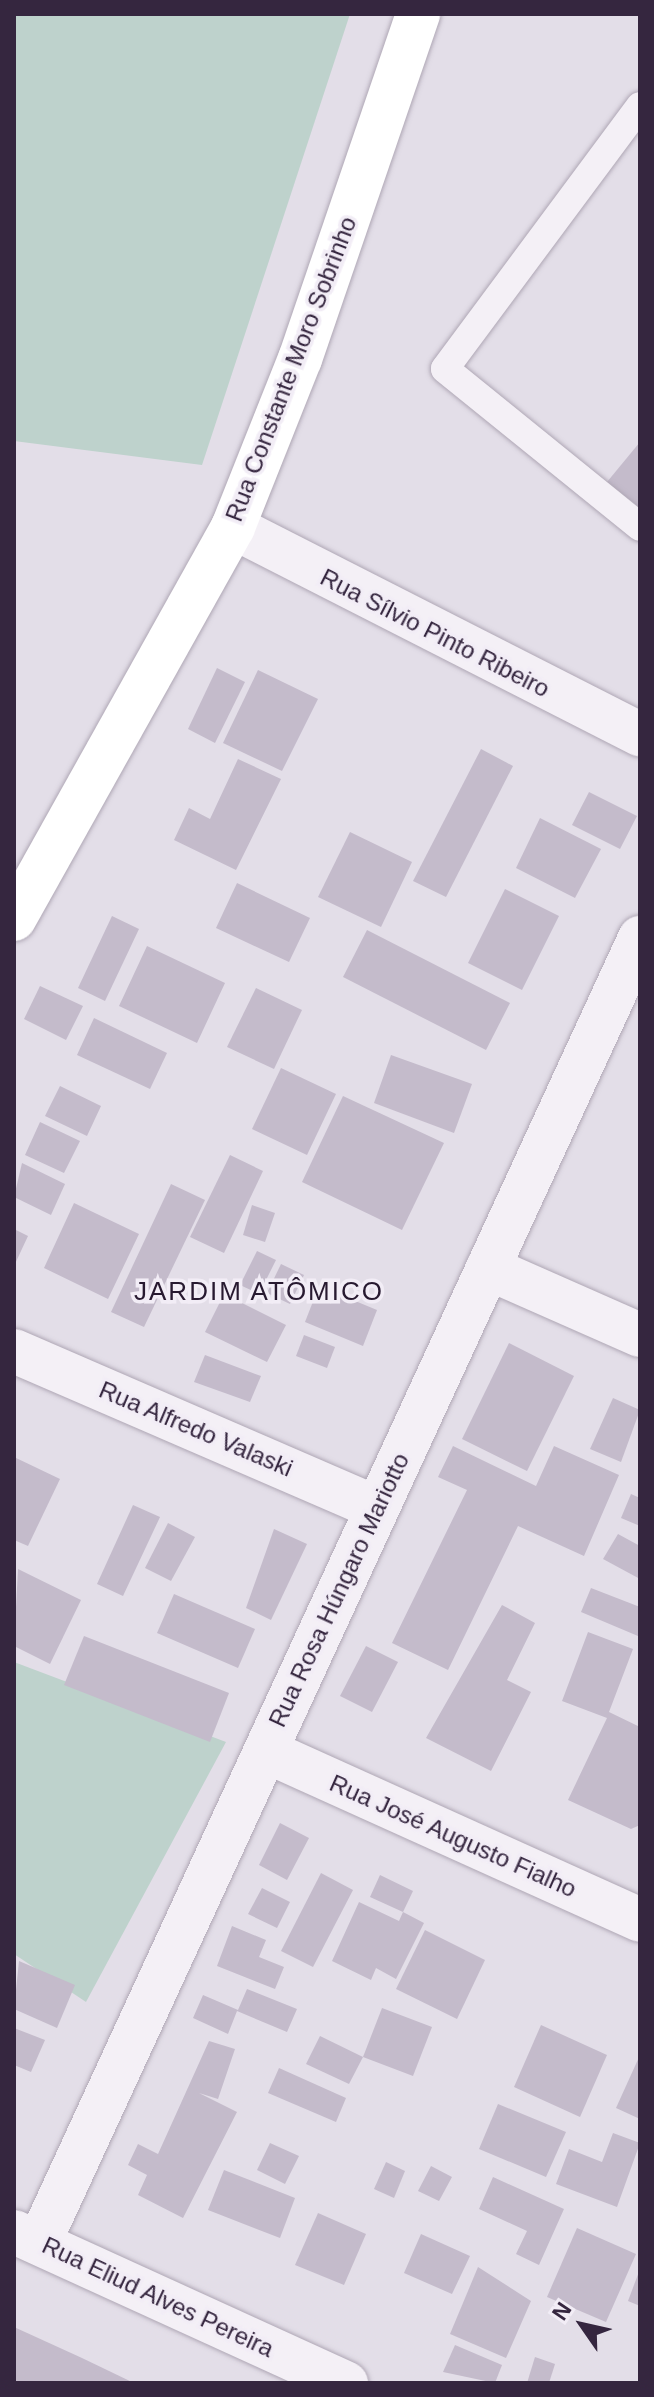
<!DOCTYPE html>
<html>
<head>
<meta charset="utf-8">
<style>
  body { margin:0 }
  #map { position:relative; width:654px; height:2397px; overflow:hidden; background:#e3dee8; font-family:Helvetica,sans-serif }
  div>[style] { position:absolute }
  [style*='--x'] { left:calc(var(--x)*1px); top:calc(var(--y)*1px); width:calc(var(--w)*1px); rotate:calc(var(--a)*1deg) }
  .green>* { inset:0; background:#bed2cc }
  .building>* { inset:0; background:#c4bbcb }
  .roads { filter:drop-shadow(0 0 2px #afa7b5) drop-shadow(0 0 2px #afa7b5) }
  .service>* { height:28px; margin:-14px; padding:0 14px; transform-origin:14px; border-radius:14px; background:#f4f0f6 }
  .minor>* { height:44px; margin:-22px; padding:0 22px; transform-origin:22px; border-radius:22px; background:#f4f0f6 }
  .tertiary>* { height:44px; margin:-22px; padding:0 22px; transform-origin:22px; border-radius:22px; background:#f4f0f6 }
  .secondary>* { height:44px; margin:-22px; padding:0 22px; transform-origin:22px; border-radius:22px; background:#fff }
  span { translate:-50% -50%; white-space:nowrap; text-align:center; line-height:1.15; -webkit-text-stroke:7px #f2edf6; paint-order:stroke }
  .street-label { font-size:24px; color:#35263f }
  .neighbourhood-label { font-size:26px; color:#271930; letter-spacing:2px }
  .frame { position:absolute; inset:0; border:16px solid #35263f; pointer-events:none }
  .north { position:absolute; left:542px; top:2285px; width:80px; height:80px; -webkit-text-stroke:6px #f2edf6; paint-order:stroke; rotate:304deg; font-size:22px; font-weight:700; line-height:32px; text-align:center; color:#35263f }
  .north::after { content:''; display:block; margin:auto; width:28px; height:36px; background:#35263f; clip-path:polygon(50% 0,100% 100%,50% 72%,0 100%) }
</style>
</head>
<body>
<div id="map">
  <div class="green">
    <div style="clip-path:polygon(14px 14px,350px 14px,202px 465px,14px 441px)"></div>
    <div style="clip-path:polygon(14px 1662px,226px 1742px,86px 2002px,14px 1954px)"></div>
  </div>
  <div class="building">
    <div style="clip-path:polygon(640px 442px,640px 508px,607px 482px)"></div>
    <div style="clip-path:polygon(217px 668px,245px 682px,215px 743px,188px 729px)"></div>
    <div style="clip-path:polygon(258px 670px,318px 699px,282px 771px,223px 743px)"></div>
    <div style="clip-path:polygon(481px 749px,513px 766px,446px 897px,413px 881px)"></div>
    <div style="clip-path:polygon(238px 759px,281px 779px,236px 870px,174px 840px,189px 808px,210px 819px)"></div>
    <div style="clip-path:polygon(589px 792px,637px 816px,620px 849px,572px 825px)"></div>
    <div style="clip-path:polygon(540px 818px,601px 849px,575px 898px,516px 868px)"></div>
    <div style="clip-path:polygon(350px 832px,412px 862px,381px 927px,318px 897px)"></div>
    <div style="clip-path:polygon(237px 883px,310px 918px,289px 962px,216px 928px)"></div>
    <div style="clip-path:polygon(505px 889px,559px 916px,522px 990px,468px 963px)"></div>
    <div style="clip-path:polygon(112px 916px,139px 929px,105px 1001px,78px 988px)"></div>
    <div style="clip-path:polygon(367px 930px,510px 1003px,486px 1050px,343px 977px)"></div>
    <div style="clip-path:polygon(147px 946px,225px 983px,197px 1043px,119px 1006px)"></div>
    <div style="clip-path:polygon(40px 986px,83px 1006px,66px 1040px,24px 1019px)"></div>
    <div style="clip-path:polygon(256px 988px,302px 1010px,274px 1069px,227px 1047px)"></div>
    <div style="clip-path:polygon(94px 1018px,167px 1053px,150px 1089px,77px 1055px)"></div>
    <div style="clip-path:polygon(391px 1055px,472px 1084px,454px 1133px,374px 1103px)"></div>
    <div style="clip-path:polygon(281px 1068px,336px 1094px,307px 1155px,252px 1129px)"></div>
    <div style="clip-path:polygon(60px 1086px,101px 1106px,87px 1136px,45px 1116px)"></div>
    <div style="clip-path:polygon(343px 1096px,444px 1143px,402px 1230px,302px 1182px)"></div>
    <div style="clip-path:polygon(40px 1122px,80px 1141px,64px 1173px,25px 1155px)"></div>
    <div style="clip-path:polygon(230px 1155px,263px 1171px,224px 1253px,190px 1237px)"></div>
    <div style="clip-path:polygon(22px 1163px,65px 1184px,51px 1215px,14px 1197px)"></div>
    <div style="clip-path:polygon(171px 1184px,205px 1200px,144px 1327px,111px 1312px)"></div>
    <div style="clip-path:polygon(74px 1203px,139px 1234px,108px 1299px,44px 1268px)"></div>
    <div style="clip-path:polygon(252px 1205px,275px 1213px,265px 1242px,243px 1235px)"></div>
    <div style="clip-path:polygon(14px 1229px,28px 1236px,14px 1266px)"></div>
    <div style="clip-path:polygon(257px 1251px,276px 1260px,259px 1294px,240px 1285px)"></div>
    <div style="clip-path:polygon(281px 1264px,304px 1275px,290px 1304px,267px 1293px)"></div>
    <div style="clip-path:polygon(319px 1286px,377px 1310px,363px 1346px,305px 1322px)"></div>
    <div style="clip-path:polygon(224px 1294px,286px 1325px,267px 1362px,205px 1332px)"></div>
    <div style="clip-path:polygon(304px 1335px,335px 1347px,327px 1368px,296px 1356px)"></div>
    <div style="clip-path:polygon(509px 1343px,574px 1376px,527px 1471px,462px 1439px)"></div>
    <div style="clip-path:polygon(205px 1355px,261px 1376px,250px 1402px,194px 1382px)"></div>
    <div style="clip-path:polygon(613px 1398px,640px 1410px,621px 1462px,590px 1449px)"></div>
    <div style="clip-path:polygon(453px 1446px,536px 1486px,554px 1446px,619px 1475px,584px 1556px,518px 1526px,448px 1670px,392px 1643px,467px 1490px,438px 1477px)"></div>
    <div style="clip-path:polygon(14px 1457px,60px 1479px,28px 1546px,14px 1540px)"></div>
    <div style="clip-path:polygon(631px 1494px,640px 1498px,640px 1526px,621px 1518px)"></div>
    <div style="clip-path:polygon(133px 1505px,160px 1517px,123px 1596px,97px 1584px)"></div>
    <div style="clip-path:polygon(168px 1523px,195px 1537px,171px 1581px,145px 1568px)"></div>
    <div style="clip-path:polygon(274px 1529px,307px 1544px,271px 1620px,246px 1608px)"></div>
    <div style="clip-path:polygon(618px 1534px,640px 1546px,640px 1579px,603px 1559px)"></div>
    <div style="clip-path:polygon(18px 1569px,81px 1600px,50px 1664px,14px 1646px)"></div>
    <div style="clip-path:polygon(591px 1588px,640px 1607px,638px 1636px,581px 1612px)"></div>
    <div style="clip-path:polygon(174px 1594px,255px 1629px,238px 1668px,157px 1633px)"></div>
    <div style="clip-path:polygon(502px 1605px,535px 1623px,507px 1680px,531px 1692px,491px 1771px,426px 1738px)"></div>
    <div style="clip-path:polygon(588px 1632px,633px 1649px,609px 1712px,640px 1727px,640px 1825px,631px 1829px,568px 1800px,607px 1718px,562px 1701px)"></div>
    <div style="clip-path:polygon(84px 1636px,229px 1693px,210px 1742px,64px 1685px)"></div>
    <div style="clip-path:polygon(366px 1646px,398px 1662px,372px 1712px,340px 1696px)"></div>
    <div style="clip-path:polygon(280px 1823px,309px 1838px,287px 1880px,259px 1865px)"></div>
    <div style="clip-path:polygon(321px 1873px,353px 1890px,313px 1967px,281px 1951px)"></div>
    <div style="clip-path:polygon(380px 1875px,413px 1891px,403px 1912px,370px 1897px)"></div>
    <div style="clip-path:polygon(262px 1888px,290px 1902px,277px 1928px,248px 1914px)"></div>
    <div style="clip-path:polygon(359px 1902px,399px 1921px,403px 1912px,424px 1923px,396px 1979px,376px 1968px,371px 1980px,332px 1961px)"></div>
    <div style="clip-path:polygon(232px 1926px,266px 1940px,259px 1957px,284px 1967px,275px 1989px,217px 1966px)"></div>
    <div style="clip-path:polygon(425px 1930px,485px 1960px,457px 2019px,396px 1989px)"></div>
    <div style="clip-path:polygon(19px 1961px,75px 1985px,57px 2028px,14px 2009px)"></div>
    <div style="clip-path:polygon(247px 1989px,297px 2009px,287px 2032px,237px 2011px,228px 2034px,193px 2018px,203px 1995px,238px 2010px)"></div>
    <div style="clip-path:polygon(382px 2008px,432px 2027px,413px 2076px,363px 2057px)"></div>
    <div style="clip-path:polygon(541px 2025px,607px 2055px,580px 2117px,514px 2087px)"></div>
    <div style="clip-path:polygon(14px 2028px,45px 2040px,31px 2072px,14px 2065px)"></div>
    <div style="clip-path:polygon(320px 2036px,363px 2057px,349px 2084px,306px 2064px)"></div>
    <div style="clip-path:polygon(209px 2041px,235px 2049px,218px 2099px,199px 2093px,237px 2112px,183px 2218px,138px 2195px,147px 2175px,128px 2165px,138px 2144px,158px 2154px)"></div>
    <div style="clip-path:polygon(640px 2055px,640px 2119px,616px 2108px)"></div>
    <div style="clip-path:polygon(279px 2068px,346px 2098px,336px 2122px,268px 2093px)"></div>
    <div style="clip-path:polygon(498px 2104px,566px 2132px,546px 2177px,479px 2149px)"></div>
    <div style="clip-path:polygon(613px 2133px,640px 2143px,617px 2207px,556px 2184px,569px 2149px,602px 2162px)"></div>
    <div style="clip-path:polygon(270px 2143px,299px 2156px,285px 2184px,257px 2170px)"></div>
    <div style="clip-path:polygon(386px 2162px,405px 2171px,394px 2198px,374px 2189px)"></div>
    <div style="clip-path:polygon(431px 2166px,452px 2177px,439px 2201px,418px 2191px)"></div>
    <div style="clip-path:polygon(224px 2170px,295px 2198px,280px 2238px,208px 2210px)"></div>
    <div style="clip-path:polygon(493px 2177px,564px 2209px,539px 2265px,516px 2254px,527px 2231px,479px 2209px)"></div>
    <div style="clip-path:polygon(318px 2213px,366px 2234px,344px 2285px,295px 2265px)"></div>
    <div style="clip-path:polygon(577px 2228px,636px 2254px,606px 2322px,547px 2297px)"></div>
    <div style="clip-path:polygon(421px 2234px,470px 2256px,452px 2294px,404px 2273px)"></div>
    <div style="clip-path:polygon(478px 2267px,531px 2301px,506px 2358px,450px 2334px)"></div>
    <div style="clip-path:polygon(640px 2269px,640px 2306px,628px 2301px)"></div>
    <div style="clip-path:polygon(14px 2327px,82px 2358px,134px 2383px,14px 2383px)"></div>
    <div style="clip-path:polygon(455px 2345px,502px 2365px,495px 2383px,443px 2372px)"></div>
    <div style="clip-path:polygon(535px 2357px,555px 2364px,549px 2383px,527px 2383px)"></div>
  </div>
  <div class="roads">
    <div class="service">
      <div style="--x:640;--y:106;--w:327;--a:126.6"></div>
      <div style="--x:445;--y:369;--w:251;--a:39"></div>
    </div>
    <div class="minor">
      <div style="--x:488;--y:1268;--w:166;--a:23.8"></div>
      <div style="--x:14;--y:1351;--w:395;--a:23.4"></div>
      <div style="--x:266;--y:1751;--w:410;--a:24.3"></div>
      <div style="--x:14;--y:2232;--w:365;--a:24.5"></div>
      <div style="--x:39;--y:2243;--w:1437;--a:-65.27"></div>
    </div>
    <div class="tertiary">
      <div style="--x:233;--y:527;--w:457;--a:27"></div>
    </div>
    <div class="secondary">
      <div style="--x:14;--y:919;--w:449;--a:-60.8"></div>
      <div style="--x:233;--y:527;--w:181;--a:-68.3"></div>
      <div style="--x:300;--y:359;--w:365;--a:-71.1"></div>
    </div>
  </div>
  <div class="street-label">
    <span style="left:291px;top:369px;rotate:-69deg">Rua Constante Moro Sobrinho</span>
    <span style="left:435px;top:633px;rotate:27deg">Rua Sílvio Pinto Ribeiro</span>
    <span style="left:196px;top:1429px;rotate:23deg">Rua Alfredo Valaski</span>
    <span style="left:339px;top:1590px;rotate:-65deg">Rua Rosa Húngaro Mariotto</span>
    <span style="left:453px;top:1836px;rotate:24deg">Rua José Augusto Fialho</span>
    <span style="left:158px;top:2297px;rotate:25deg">Rua Eliud Alves Pereira</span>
  </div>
  <div class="neighbourhood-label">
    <span style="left:259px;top:1292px">JARDIM ATÔMICO</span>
  </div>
  <div class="frame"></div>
  <div class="north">N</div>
</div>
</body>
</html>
